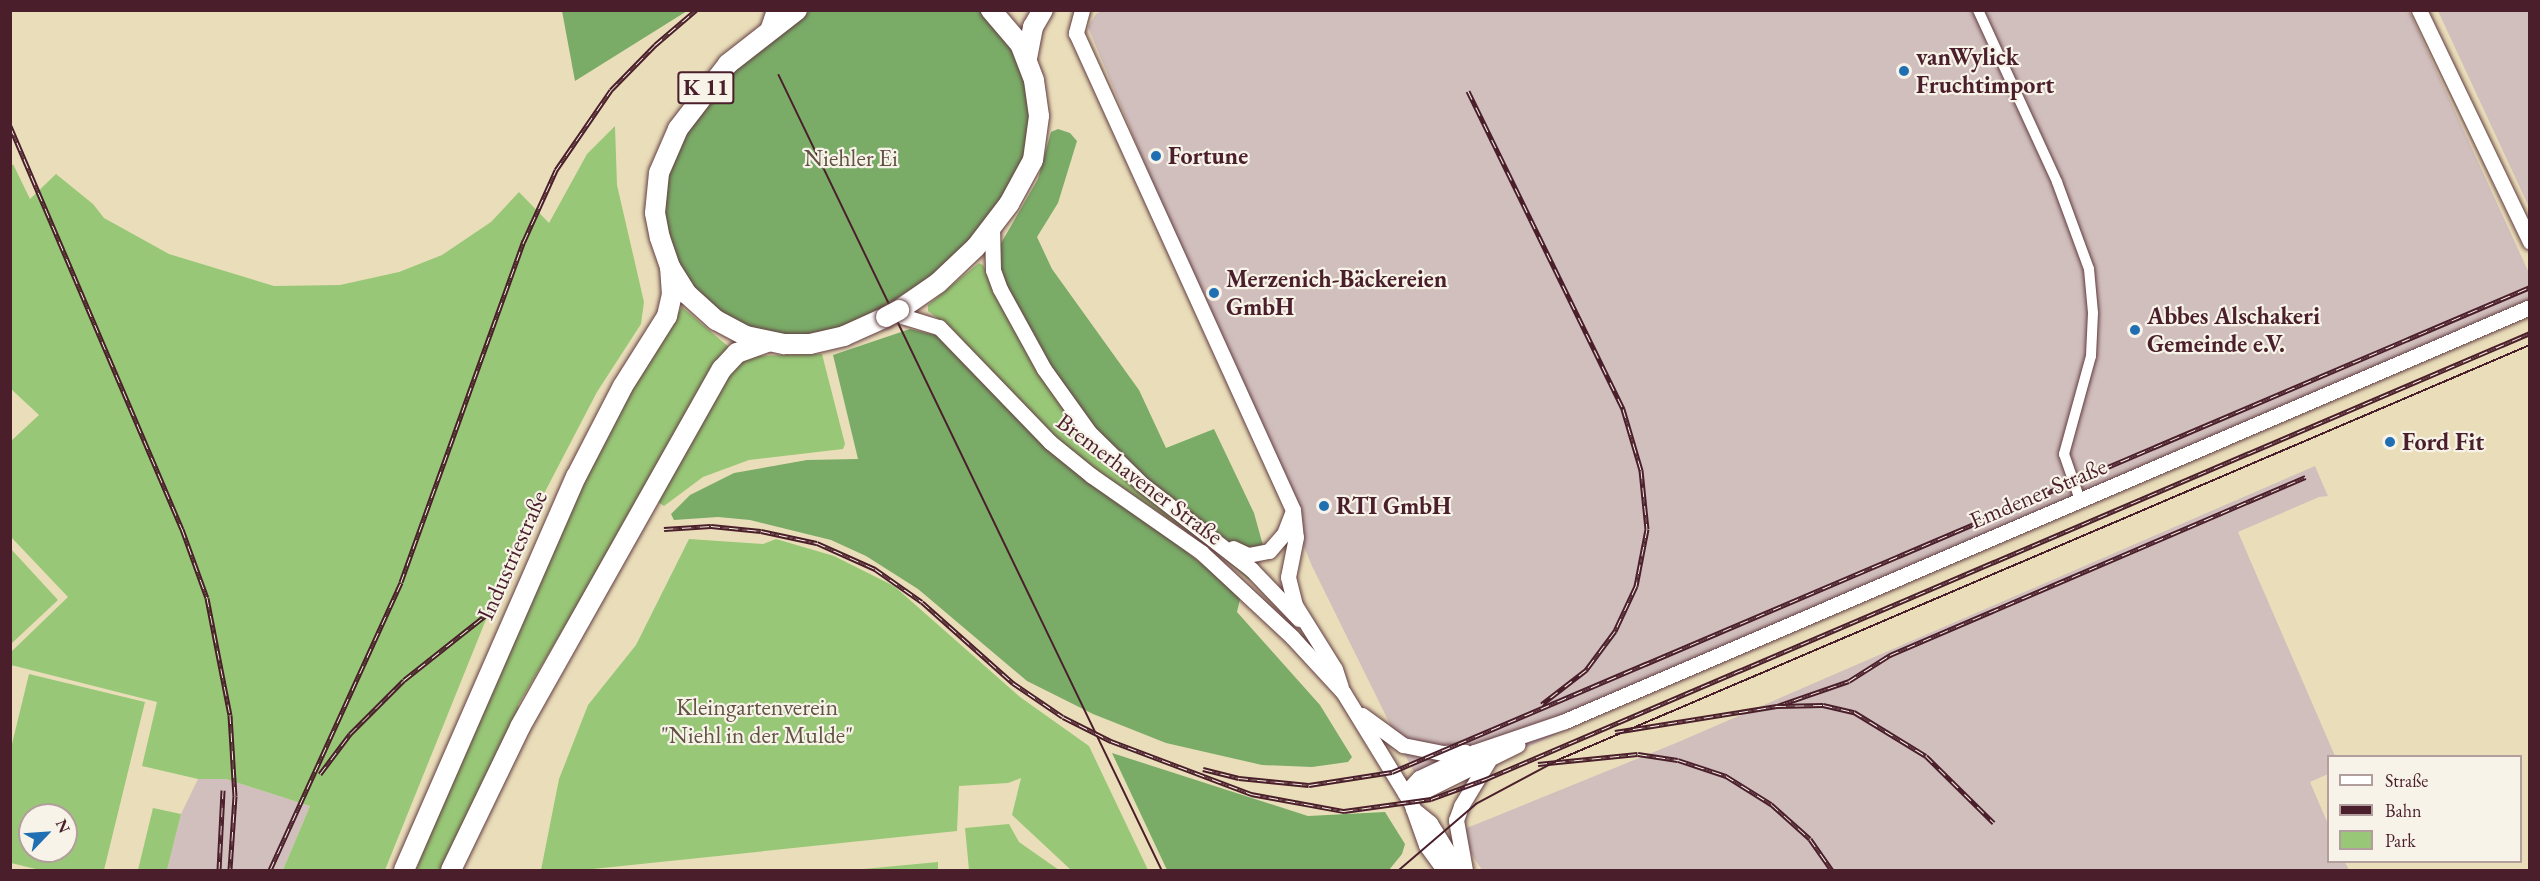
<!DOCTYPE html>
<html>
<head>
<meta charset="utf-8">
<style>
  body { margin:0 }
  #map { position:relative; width:2540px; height:881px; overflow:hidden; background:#eadeba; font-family:"EB Garamond",serif }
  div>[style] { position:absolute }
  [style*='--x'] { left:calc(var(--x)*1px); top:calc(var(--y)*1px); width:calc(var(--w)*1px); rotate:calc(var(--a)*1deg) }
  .industrial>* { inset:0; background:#d1bfbd }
  .green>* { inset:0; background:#98c877 }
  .forest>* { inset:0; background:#7aac68 }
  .roads { filter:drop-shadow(0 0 2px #623c40) drop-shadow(0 0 2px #623c40) }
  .street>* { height:10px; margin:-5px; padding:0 5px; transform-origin:5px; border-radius:5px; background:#fff }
  .secondary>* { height:15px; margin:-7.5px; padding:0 7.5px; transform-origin:7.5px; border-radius:7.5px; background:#fff }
  .highway>* { height:20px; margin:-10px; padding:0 10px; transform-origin:10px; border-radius:10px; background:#fff }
  .tram>* { height:1.5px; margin:-0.75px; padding:0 0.75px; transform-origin:0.75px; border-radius:0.75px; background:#4a1f2b }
  .rail>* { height:5px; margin-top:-2.5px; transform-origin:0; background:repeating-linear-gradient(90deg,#f7f3e8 0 9px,#4a1f2b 0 18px); box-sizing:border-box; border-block:2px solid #4a1f2b }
  .bridges { filter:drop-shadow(0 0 2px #623c40) drop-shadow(0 0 2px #623c40) }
  .highway-bridge>* { height:20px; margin:-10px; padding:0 10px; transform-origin:10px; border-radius:10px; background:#fff }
  .dots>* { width:16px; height:16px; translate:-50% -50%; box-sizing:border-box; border:3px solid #f7f3e8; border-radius:50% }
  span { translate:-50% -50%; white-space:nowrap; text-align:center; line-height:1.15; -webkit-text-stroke:4.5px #f7f3e8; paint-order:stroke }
  .shield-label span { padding:2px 4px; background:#f7f3e8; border:2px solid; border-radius:4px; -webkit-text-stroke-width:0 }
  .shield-label { font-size:22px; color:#4a1f2b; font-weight:700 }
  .poi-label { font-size:24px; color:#4a1f2b; font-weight:700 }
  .left { translate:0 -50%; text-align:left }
  .park-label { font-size:24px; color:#615242 }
  .street-label { font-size:24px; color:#4a1f2b }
  .frame { position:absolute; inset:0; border:12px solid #4a1f2b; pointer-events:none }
  .legend { position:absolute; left:2327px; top:755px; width:195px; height:108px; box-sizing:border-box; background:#f7f3e8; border:2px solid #b29e9c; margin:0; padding:8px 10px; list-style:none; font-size:18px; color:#4a1f2b }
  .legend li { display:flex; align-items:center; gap:12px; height:30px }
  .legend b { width:30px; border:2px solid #b29e9c }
  .north { position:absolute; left:18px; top:803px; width:60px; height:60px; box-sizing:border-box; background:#f7f3e8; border:2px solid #b29e9c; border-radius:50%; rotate:65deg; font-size:16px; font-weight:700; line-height:24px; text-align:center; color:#4a1f2b }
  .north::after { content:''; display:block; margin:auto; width:21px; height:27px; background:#1f6fb2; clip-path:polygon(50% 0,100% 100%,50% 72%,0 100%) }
</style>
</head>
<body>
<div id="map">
  <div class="industrial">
    <div style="clip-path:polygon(1103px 10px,2409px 11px,2529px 273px,2529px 300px,1424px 793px,1312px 566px,1088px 27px,1096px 14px)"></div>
    <div style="clip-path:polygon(2438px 11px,2529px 11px,2529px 207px)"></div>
    <div style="clip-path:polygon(2315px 466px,2328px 496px,2319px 497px,2238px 532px,2335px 756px,2328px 756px,2328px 774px,2310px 782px,2328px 824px,2328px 862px,2345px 862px,2349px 870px,1482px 870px,1457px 832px,1676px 743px)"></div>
    <div style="clip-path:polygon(198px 779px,226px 779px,310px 806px,283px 870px,167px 870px,181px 814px)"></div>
  </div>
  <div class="green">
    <div style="clip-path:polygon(615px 126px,617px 185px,644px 302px,641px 324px,597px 392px,512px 555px,385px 870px,283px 870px,310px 806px,226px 779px,198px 779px,142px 766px,157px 702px,11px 665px,11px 652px,68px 597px,11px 537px,11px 441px,39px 415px,11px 389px,11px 167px,13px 164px,30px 199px,56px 174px,93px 204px,104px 218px,169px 254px,274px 286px,340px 285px,399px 272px,442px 255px,491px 222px,519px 192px,549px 223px,587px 154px)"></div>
    <div style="clip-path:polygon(979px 263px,983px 265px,1035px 366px,1080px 431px,1120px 474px,1251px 577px,1249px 580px,1213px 549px,1071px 453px,1013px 397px,952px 329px,928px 311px,928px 305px)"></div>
    <div style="clip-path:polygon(682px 307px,730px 348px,518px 705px,519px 711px,441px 870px,416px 870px,496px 669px,619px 409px)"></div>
    <div style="clip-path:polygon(822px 354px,845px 444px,843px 449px,749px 460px,703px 477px,664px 506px,658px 502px,731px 368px,752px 356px)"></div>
    <div style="clip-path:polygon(689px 539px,763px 544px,776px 539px,834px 556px,894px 586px,1020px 697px,1089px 746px,1148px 870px,1071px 870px,1012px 815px,1021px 778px,1008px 783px,959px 786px,957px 831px,583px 870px,541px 870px,559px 779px,588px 705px,636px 645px)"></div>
    <div style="clip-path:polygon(11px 549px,58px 600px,11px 644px)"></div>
    <div style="clip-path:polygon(evenodd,29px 674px,145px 702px,104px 870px,40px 870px,11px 863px,11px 748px,29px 674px,30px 815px,66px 815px,66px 851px,30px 851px,30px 815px)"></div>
    <div style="clip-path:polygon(153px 808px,181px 814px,167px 870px,138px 870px)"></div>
    <div style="clip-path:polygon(1009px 824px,1019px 842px,1059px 870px,969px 870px,965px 828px)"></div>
    <div style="clip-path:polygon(938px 862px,938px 870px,853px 870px)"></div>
  </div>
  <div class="forest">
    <div style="clip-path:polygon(562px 11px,687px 11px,575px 81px)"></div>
    <div style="clip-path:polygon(810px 11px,982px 11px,1004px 34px,1028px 78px,1030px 142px,1012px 188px,947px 267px,854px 325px,803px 338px,750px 330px,700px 298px,670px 250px,662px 204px,675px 146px,739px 62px)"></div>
    <div style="clip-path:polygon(1058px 129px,1070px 133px,1077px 141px,1058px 203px,1037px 237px,1052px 269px,1139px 390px,1166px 448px,1214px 429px,1254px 513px,1264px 549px,1235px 546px,1157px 489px,1105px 441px,1055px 374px,1006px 285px,1000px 269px,1000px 245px,1038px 179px,1051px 132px)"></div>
    <div style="clip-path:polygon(910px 329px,939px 336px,1012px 413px,1241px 595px,1237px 612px,1320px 705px,1352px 757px,1348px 762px,1312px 767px,1262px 765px,1166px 743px,1093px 714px,1027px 681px,918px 589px,866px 556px,831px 540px,750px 520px,718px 517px,674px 520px,671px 514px,690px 495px,734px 473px,807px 460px,858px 459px,833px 355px)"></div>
    <div style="clip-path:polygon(1112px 753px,1308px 816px,1385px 812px,1405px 844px,1402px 854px,1389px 870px,1167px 870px)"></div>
  </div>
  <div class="roads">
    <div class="street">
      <div style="--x:1978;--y:10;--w:189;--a:65.3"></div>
      <div style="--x:2057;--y:182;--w:93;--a:69.8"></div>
      <div style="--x:2089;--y:269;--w:44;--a:84.8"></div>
      <div style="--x:2093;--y:313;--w:43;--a:92.7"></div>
      <div style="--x:2091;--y:356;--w:102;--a:105.4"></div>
      <div style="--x:2064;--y:454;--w:49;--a:70.8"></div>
    </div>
    <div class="secondary">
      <div style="--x:1082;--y:10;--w:24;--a:105"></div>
      <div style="--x:1076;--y:33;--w:524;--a:65.54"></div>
      <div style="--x:1293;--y:510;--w:27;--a:84"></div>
      <div style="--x:1296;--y:537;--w:41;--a:101.3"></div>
      <div style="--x:1288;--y:577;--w:29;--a:76"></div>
      <div style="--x:1295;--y:605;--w:75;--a:58"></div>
      <div style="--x:1335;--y:669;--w:19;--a:72"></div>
      <div style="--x:2419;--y:10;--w:257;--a:64.4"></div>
      <div style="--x:767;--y:30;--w:21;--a:-71"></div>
      <div style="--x:992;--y:228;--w:42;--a:88.6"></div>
      <div style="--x:993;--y:270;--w:20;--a:70"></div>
      <div style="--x:1000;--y:289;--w:91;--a:61.2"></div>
      <div style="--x:1044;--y:369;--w:77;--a:54.5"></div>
      <div style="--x:1089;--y:432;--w:76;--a:44.5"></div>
      <div style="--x:1143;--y:485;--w:138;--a:37.9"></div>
      <div style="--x:1252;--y:570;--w:68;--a:46.2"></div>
      <div style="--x:902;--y:316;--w:39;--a:17"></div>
      <div style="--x:939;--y:327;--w:160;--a:46"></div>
      <div style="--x:1050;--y:442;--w:54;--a:39"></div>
      <div style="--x:1092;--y:476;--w:133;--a:34.9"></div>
      <div style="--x:1201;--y:552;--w:125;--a:43"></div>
      <div style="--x:1292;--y:637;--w:75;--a:47.2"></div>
      <div style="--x:1343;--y:692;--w:130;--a:58.5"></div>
      <div style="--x:1411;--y:803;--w:45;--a:70.3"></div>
      <div style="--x:1426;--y:845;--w:31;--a:54"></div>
      <div style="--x:1233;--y:548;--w:17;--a:25"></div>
      <div style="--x:1248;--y:555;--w:21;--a:-11"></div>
      <div style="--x:1269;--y:551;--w:23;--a:-49"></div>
      <div style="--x:1284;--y:534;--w:22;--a:-69"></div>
      <div style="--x:1362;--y:715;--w:51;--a:36.2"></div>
      <div style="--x:1403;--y:745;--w:41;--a:11.3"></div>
      <div style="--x:1443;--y:753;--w:22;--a:-3"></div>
      <div style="--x:1405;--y:793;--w:21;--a:-47"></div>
      <div style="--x:1419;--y:778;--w:61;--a:-25.3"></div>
      <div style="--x:1474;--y:752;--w:96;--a:-18.8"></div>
      <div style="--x:1565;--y:721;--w:1050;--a:-23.22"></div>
      <div style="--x:1405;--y:793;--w:21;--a:-8"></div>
      <div style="--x:1426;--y:790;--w:102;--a:-26.3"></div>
      <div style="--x:1413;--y:809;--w:22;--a:39"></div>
      <div style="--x:1430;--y:823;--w:55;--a:58.3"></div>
      <div style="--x:1465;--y:870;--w:51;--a:-100.2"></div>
      <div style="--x:1456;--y:820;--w:15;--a:-70"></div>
      <div style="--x:1461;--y:806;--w:54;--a:-58.7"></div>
    </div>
    <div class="highway">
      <div style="--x:797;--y:10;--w:88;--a:142"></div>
      <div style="--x:728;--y:64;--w:82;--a:127.6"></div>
      <div style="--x:678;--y:129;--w:48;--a:113.4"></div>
      <div style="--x:659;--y:173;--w:40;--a:95.7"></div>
      <div style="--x:655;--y:213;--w:25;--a:79"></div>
      <div style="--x:660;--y:238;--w:31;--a:71"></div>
      <div style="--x:670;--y:267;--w:32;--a:58"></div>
      <div style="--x:687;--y:294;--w:39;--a:42"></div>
      <div style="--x:716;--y:320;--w:34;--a:28"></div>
      <div style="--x:746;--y:336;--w:39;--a:12"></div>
      <div style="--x:784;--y:344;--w:26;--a:0"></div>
      <div style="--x:810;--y:344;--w:35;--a:-13"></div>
      <div style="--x:844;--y:336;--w:46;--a:-24.3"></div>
      <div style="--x:1027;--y:58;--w:32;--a:-79"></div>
      <div style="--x:1033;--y:27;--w:20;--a:-60"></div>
      <div style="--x:899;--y:310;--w:47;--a:-34.7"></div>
      <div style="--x:938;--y:283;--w:52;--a:-43.5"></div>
      <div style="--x:976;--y:247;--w:54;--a:-52.5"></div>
      <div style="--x:1009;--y:204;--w:50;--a:-61.4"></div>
      <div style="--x:1033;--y:160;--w:44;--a:-82.2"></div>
      <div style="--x:1039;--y:116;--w:36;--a:-98"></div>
      <div style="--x:1034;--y:80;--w:39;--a:-111"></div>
      <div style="--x:1020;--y:44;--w:45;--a:-130.5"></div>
      <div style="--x:404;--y:870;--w:429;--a:-66.4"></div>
      <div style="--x:576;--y:477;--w:102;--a:-62.7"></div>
      <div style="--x:623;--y:386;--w:83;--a:-57.8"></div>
      <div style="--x:667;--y:316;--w:22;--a:-77"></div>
      <div style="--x:672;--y:295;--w:28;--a:-94"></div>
      <div style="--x:451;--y:870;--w:159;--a:-64.2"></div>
      <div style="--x:520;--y:727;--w:411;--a:-60.6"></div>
      <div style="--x:722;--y:369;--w:22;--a:-47"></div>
      <div style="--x:737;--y:353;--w:32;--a:-20"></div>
    </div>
  </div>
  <div class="tram">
    <div style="--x:779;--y:75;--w:882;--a:64.28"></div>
    <div style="--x:1399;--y:870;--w:101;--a:-40.6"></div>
    <div style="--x:1476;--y:804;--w:93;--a:-28.2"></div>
    <div style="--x:1558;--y:760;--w:1057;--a:-23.12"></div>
  </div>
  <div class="rail">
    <div style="--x:1468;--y:91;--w:354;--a:64"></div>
    <div style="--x:1623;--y:409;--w:64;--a:73.6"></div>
    <div style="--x:1641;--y:470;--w:59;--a:84.2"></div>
    <div style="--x:1647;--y:529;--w:58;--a:100.9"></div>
    <div style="--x:1636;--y:586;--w:50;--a:115"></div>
    <div style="--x:1615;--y:631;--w:49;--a:126.6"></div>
    <div style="--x:1586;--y:670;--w:56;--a:142.3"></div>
    <div style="--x:10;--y:126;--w:438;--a:66.9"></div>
    <div style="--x:182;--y:529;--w:73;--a:70.1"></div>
    <div style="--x:207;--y:598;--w:119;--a:78.9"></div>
    <div style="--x:230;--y:715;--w:81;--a:86.5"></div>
    <div style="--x:235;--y:796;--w:74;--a:93.9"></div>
    <div style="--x:664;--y:529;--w:47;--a:-3.7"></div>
    <div style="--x:711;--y:526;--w:50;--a:5.7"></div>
    <div style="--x:761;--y:531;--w:57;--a:12.1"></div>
    <div style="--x:817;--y:543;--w:64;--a:24.1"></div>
    <div style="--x:875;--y:569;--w:57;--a:35.1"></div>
    <div style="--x:922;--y:602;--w:122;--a:41.7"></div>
    <div style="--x:1013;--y:683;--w:60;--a:34.2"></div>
    <div style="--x:1063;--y:717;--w:54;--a:26.6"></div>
    <div style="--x:1111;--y:741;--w:150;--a:20.7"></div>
    <div style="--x:1251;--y:794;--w:95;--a:10.4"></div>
    <div style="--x:1344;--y:811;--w:88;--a:-7.9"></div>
    <div style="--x:1431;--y:799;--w:59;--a:-20"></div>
    <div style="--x:1486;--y:779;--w:1135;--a:-23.13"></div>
    <div style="--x:1777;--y:706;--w:76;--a:-19.1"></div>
    <div style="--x:1849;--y:681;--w:49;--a:-32.4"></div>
    <div style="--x:1890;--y:655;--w:452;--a:-23.2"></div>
    <div style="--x:1615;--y:732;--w:164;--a:-9.1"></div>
    <div style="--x:1777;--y:706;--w:46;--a:-1.2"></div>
    <div style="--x:1823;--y:705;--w:32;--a:13"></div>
    <div style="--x:1854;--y:712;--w:84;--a:31.4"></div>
    <div style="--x:1926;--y:756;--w:95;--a:44.6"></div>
    <div style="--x:1538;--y:764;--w:100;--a:-5.7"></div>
    <div style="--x:1638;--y:754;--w:40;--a:8.5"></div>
    <div style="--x:1678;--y:760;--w:51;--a:18.4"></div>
    <div style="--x:1726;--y:776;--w:53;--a:31.9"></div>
    <div style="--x:1771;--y:804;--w:52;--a:41.9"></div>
    <div style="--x:1810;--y:839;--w:38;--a:55"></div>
    <div style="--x:1203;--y:769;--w:37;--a:14"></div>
    <div style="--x:1239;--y:778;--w:70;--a:5.7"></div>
    <div style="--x:1309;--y:785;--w:84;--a:-8.9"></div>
    <div style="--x:1392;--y:772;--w:1237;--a:-23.08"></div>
    <div style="--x:320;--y:774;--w:50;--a:-53.1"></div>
    <div style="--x:350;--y:734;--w:76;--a:-45"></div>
    <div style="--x:404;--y:680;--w:117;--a:-38.4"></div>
    <div style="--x:219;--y:870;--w:80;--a:-87.1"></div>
    <div style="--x:270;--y:870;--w:316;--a:-65.5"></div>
    <div style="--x:401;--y:582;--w:363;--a:-70.2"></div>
    <div style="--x:524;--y:241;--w:78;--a:-65.7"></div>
    <div style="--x:556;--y:170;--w:97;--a:-55.5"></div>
    <div style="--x:611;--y:90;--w:63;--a:-45.6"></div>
    <div style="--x:655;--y:45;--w:54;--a:-40.5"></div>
  </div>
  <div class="bridges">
    <div class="highway-bridge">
      <div style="--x:886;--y:317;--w:15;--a:-28"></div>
    </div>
  </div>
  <div class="dots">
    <div style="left:1904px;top:71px;background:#1f6fb2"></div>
    <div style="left:1156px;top:156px;background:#1f6fb2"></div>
    <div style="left:1214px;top:293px;background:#1f6fb2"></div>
    <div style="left:2135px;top:330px;background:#1f6fb2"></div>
    <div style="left:2390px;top:442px;background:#1f6fb2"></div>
    <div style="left:1324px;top:506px;background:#1f6fb2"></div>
  </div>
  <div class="shield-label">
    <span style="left:706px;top:88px">K 11</span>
  </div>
  <div class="poi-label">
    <span class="left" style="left:1916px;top:71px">vanWylick<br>Fruchtimport</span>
    <span class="left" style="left:1168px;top:156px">Fortune</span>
    <span class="left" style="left:1226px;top:293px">Merzenich-Bäckereien<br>GmbH</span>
    <span class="left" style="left:2147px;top:330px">Abbes Alschakeri<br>Gemeinde e.V.</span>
    <span class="left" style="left:2402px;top:442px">Ford Fit</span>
    <span class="left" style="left:1336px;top:506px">RTI GmbH</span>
  </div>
  <div class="park-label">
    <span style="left:851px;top:158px">Niehler Ei</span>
    <span style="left:757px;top:721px">Kleingartenverein<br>"Niehl in der Mulde"</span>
  </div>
  <div class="street-label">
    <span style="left:1140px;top:479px;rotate:37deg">Bremerhavener Straße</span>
    <span style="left:2038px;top:493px;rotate:-23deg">Emdener Straße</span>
    <span style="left:512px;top:555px;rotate:-66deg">Industriestraße</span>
  </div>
  <div class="frame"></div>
  <ul class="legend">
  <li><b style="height:8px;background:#fff"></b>Straße</li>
  <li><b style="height:8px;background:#4a1f2b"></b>Bahn</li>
  <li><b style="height:16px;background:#98c877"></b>Park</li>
  </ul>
  <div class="north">N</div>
</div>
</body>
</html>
